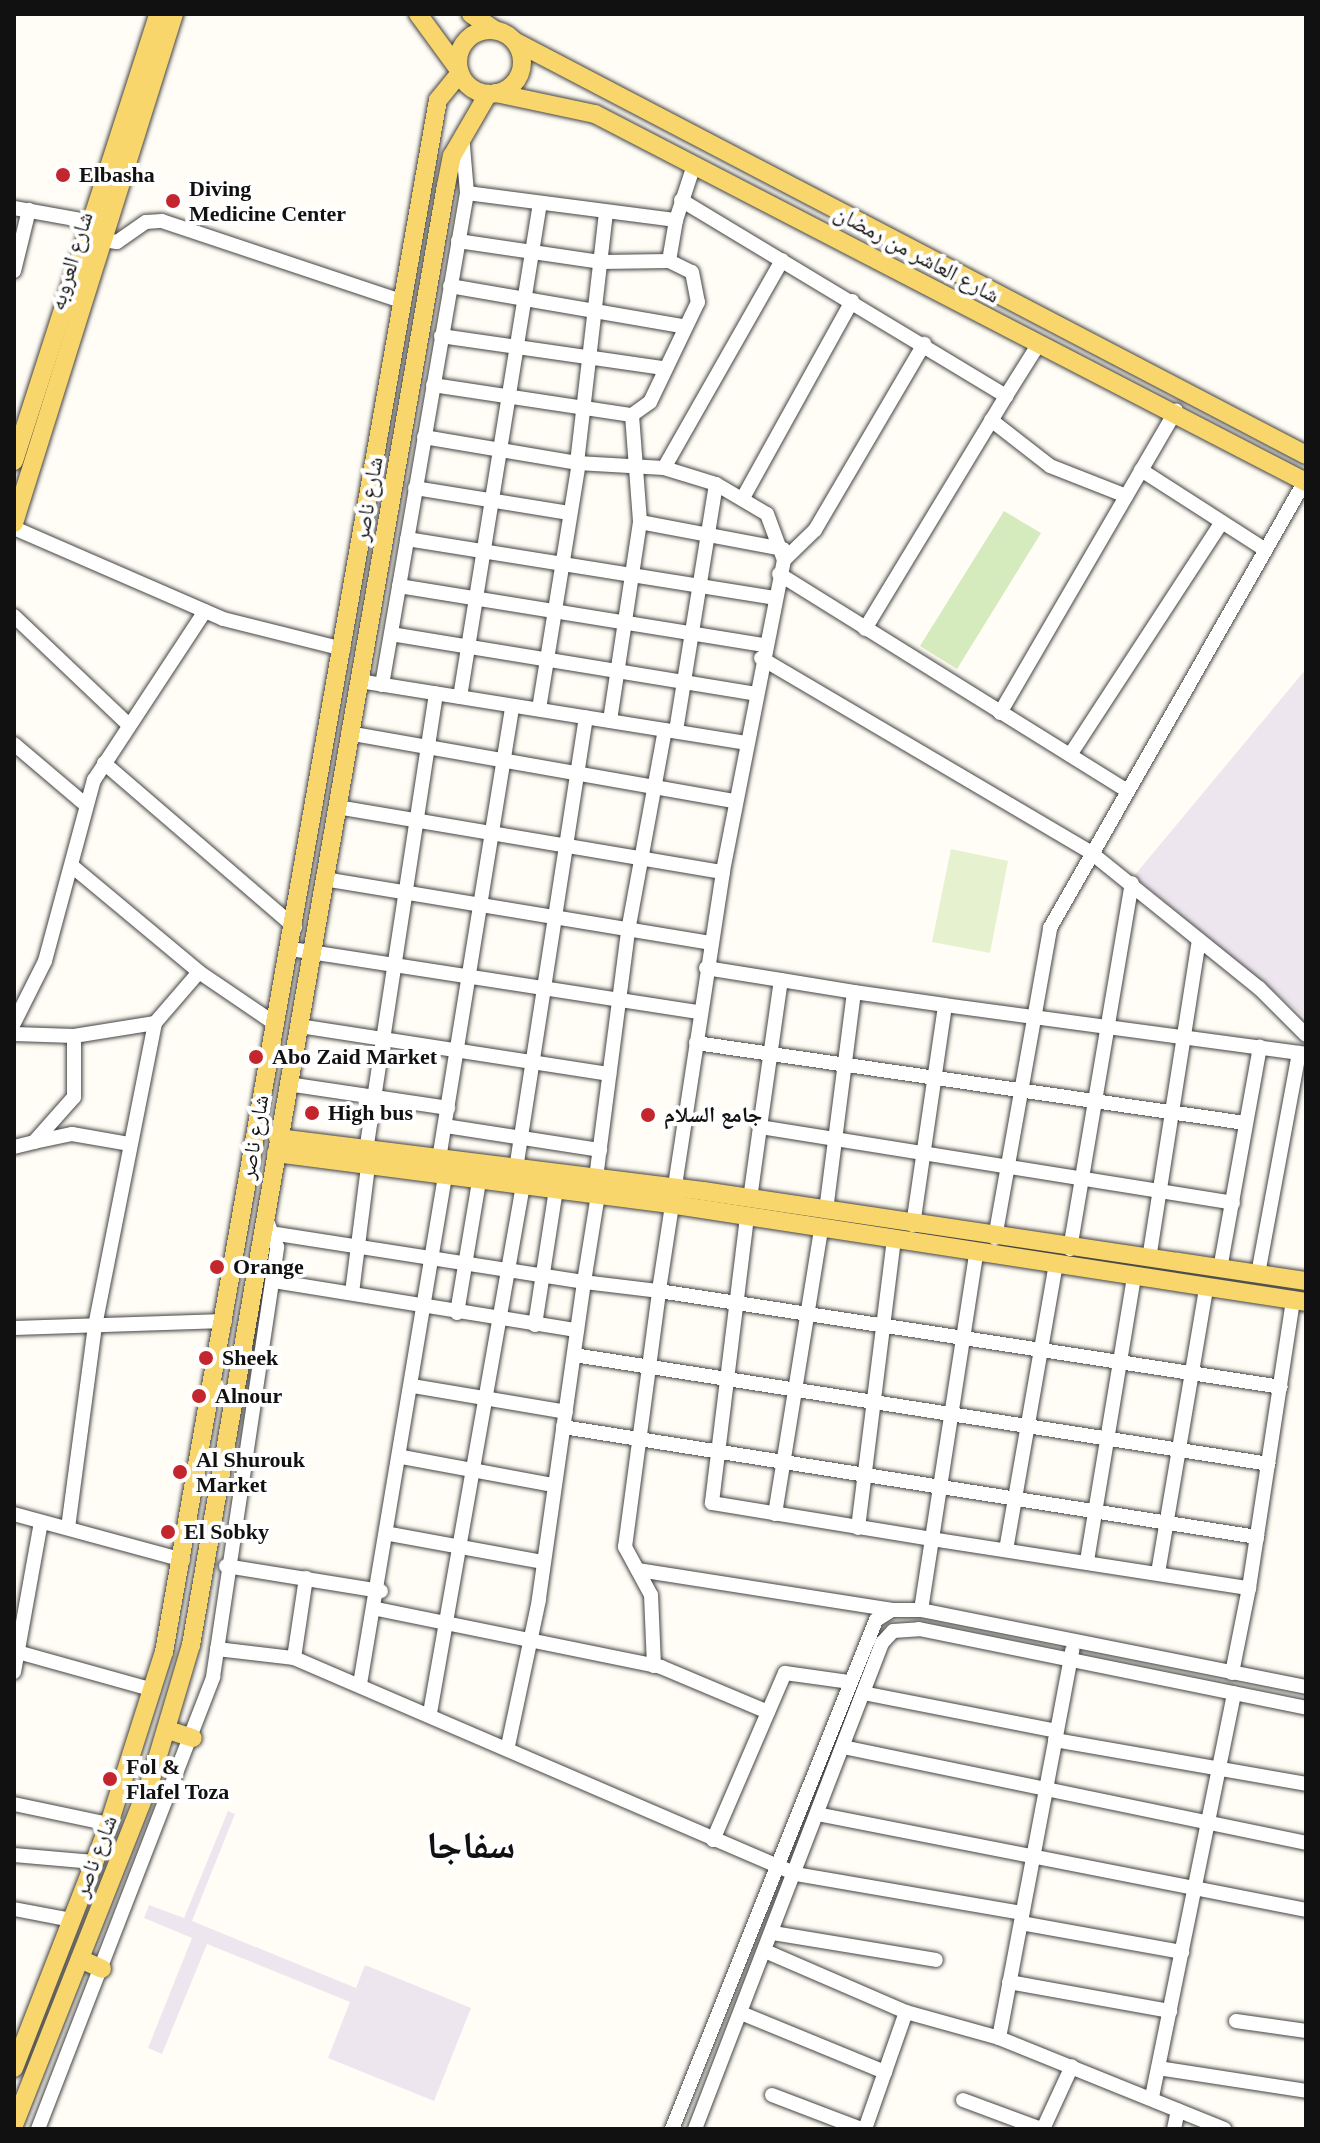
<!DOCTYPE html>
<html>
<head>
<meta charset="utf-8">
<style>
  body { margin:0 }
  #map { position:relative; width:1320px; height:2143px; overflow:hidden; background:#fffdf5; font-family:"Times New Roman","Noto Naskh Arabic",serif }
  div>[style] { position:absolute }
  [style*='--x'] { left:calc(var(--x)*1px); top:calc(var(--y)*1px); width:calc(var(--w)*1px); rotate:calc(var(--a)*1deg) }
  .industrial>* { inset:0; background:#eee6ef }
  .green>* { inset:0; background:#d5ebbd }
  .pitch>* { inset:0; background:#e6f2cf }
  .roads { filter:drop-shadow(0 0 2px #444) drop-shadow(0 0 2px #444) }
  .minor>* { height:14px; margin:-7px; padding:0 7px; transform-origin:7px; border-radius:7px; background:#fff }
  .major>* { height:18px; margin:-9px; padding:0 9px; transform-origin:9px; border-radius:9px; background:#f9d66b }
  .major>.ring { margin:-9px; padding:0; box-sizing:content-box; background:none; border:18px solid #f9d66b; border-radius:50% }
  .dots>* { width:22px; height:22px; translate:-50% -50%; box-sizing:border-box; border:4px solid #fff; border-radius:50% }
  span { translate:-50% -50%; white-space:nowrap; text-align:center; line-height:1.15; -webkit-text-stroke:8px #fff; paint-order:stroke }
  .poi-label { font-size:22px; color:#111; font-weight:700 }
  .left { translate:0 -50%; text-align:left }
  .street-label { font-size:22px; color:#111 }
  .town-label { font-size:38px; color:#111; font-weight:700 }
  .frame { position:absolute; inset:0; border:16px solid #111; pointer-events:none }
</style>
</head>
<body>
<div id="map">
  <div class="industrial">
    <div style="clip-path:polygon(1306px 669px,1306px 1018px,1134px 876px)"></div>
    <div style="clip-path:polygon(228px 1811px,235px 1814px,192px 1921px,356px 1988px,365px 1965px,471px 2008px,434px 2101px,328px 2058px,350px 2002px,207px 1944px,162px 2054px,148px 2048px,192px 1938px,144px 1918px,149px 1905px,184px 1918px)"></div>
  </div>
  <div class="green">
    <div style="clip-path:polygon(1004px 511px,1041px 533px,957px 669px,920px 646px)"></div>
  </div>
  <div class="pitch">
    <div style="clip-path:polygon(951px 849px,1008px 861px,990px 953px,932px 942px)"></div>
  </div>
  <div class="roads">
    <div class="minor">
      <div style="--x:467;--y:193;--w:211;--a:7.4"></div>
      <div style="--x:676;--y:220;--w:58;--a:-71.9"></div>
      <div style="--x:681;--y:200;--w:380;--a:31.1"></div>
      <div style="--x:1006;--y:396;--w:60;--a:-57.9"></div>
      <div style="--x:14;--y:208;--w:79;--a:10.2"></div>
      <div style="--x:103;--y:240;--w:14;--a:8"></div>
      <div style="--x:117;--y:242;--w:35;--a:-35"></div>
      <div style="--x:146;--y:222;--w:16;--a:-4"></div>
      <div style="--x:162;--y:221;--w:255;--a:18.5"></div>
      <div style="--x:458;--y:241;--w:145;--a:8.4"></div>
      <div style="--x:601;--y:262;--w:68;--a:-0.8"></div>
      <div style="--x:669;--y:261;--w:25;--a:26"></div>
      <div style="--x:692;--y:272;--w:31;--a:79"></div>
      <div style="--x:698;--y:302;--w:111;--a:115.6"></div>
      <div style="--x:650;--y:402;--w:22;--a:144"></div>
      <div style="--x:669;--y:261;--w:42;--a:-80.3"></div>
      <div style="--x:14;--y:271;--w:63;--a:-76.2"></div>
      <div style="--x:450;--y:286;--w:235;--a:9.8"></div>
      <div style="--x:441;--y:336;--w:223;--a:8.2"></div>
      <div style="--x:433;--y:385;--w:201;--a:8.6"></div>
      <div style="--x:632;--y:415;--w:107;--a:85.7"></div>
      <div style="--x:640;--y:522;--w:201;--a:98.6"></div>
      <div style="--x:991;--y:420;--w:75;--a:37.9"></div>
      <div style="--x:1050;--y:466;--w:82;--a:21.5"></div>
      <div style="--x:424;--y:437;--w:155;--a:9.6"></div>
      <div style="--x:577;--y:463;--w:87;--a:3.3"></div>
      <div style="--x:664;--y:468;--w:54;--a:17.1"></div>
      <div style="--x:716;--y:484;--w:59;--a:30.5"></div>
      <div style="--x:767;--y:514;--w:49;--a:69.7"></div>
      <div style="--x:784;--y:560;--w:318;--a:101.1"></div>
      <div style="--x:723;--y:872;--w:424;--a:98.7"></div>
      <div style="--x:659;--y:1291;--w:76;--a:-173.2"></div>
      <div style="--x:584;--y:1282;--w:321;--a:98.1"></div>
      <div style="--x:539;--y:1600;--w:149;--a:102"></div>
      <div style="--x:577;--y:463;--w:253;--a:-83.4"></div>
      <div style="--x:664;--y:468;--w:239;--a:-60.4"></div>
      <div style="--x:1141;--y:470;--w:146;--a:32.7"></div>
      <div style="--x:415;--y:488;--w:157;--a:9.2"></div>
      <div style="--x:744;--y:496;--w:223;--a:-61"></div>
      <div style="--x:640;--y:522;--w:146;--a:10.7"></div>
      <div style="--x:14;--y:528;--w:228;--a:23.5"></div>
      <div style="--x:223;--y:619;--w:124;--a:14"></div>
      <div style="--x:407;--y:539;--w:369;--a:9.1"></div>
      <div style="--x:784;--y:560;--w:43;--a:-44.1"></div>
      <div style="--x:815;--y:530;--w:216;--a:-59.6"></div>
      <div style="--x:779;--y:574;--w:409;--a:31.9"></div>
      <div style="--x:399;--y:586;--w:370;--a:9.2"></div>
      <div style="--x:14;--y:616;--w:157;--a:43.5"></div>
      <div style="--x:865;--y:629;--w:272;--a:-58.8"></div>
      <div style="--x:391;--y:634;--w:367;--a:9.3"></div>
      <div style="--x:761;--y:658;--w:381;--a:30.5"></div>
      <div style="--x:1089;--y:851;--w:218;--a:38.9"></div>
      <div style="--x:1259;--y:988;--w:66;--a:45"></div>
      <div style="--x:359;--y:681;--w:391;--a:9.1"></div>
      <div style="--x:382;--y:685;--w:499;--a:-80.2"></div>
      <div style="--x:467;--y:193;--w:58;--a:-94.9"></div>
      <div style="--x:460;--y:697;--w:499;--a:-80.8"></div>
      <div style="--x:539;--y:709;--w:249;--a:-80.8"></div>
      <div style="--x:1000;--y:713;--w:350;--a:-59.8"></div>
      <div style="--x:676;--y:731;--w:250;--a:-80.8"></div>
      <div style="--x:348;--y:733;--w:393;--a:10"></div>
      <div style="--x:14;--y:744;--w:94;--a:40.3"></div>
      <div style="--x:1070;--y:755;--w:278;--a:-56.9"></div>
      <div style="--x:104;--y:763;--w:252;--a:40.7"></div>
      <div style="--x:337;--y:807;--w:391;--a:9.6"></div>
      <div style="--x:72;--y:866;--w:165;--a:39.8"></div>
      <div style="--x:324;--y:879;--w:393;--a:9.4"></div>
      <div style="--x:291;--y:949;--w:414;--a:8.8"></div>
      <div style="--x:706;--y:968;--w:76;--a:9.1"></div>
      <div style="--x:854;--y:992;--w:92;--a:8.1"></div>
      <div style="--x:14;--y:1023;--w:69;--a:-63.4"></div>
      <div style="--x:45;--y:961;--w:188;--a:-74.9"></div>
      <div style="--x:94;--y:780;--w:202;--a:-56.7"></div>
      <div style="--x:299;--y:1026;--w:314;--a:8.8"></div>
      <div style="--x:14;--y:1034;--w:60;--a:1.9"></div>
      <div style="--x:74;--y:1036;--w:61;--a:90"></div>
      <div style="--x:74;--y:1097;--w:60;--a:131.6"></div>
      <div style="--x:34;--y:1142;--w:39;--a:-12"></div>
      <div style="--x:72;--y:1134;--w:59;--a:9.8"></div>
      <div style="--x:74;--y:1036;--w:82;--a:-9.1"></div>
      <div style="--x:155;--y:1023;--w:67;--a:-49.2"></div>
      <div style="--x:199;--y:972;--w:94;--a:34.2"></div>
      <div style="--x:696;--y:1043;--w:555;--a:8.29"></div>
      <div style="--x:288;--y:1084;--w:162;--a:8.5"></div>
      <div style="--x:445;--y:1126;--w:157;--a:8.8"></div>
      <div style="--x:760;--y:1127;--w:148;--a:-81.9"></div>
      <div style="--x:781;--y:980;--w:74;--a:9.3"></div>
      <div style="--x:854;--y:992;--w:221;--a:97.3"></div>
      <div style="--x:14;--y:1147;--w:21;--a:-14"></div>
      <div style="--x:366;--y:1151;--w:463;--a:-81.3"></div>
      <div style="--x:439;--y:1159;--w:459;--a:-80.8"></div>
      <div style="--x:516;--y:1169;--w:457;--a:-81.2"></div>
      <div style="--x:596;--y:1178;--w:249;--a:-82.6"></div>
      <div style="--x:628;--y:931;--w:204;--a:-79.6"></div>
      <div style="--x:750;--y:1199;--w:73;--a:-82.1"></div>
      <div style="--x:760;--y:1127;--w:479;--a:9.1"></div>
      <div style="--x:747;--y:1217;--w:288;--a:97"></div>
      <div style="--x:712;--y:1503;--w:222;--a:9.3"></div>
      <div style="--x:931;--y:1539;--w:322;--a:8.8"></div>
      <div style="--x:1249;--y:1588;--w:291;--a:-81.3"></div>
      <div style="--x:913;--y:1225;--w:222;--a:-81.7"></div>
      <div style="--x:945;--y:1005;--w:364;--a:7.7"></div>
      <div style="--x:277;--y:1234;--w:311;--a:8.9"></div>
      <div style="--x:584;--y:1282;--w:88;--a:-80.9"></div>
      <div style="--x:995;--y:1238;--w:315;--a:-79.9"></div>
      <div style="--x:1050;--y:928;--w:515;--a:-60.3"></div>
      <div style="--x:1070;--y:1249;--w:371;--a:-80.4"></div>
      <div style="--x:1149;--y:1259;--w:323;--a:-81.1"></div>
      <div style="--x:1220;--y:1269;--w:226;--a:-79.8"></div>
      <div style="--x:1258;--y:1274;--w:225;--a:-79.5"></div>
      <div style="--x:273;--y:1281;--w:308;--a:9.2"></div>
      <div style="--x:352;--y:1293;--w:127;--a:-82.8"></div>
      <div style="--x:457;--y:1313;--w:134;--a:-80.5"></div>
      <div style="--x:535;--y:1325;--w:138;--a:-81.2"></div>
      <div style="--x:14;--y:1328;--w:211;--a:-1.9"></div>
      <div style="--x:574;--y:1355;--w:703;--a:8.91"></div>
      <div style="--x:413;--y:1386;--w:155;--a:9.6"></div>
      <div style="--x:563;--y:1427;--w:703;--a:9.01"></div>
      <div style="--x:402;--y:1457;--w:154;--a:10.5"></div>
      <div style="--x:14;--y:1514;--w:175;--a:15.2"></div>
      <div style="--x:775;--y:1514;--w:289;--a:-80.8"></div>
      <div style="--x:68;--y:1528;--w:204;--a:-82.4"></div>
      <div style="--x:95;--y:1326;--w:309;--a:-78.8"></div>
      <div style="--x:858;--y:1528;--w:290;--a:-82.9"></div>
      <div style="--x:390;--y:1534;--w:156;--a:10.4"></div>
      <div style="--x:1006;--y:1550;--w:290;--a:-80.1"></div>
      <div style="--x:1087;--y:1561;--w:288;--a:-80.6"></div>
      <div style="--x:226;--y:1566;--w:157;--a:9.2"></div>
      <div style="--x:638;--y:1570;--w:257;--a:8.9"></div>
      <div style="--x:1158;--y:1573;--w:288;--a:-80.4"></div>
      <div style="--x:377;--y:1609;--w:290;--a:11.5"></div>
      <div style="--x:661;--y:1667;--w:116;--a:22.8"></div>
      <div style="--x:921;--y:1610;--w:361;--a:-81.2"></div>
      <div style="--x:217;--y:1649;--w:78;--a:6.7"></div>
      <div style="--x:294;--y:1658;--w:546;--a:23.28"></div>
      <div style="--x:796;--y:1874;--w:229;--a:9.8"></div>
      <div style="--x:14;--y:1651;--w:145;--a:15.6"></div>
      <div style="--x:294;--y:1658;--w:81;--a:-81.5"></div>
      <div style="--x:654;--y:1666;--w:71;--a:-92.4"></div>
      <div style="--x:651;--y:1595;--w:55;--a:-118.4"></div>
      <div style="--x:625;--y:1547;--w:258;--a:-82.4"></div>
      <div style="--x:659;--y:1291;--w:629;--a:8.77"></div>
      <div style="--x:14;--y:1672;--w:152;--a:-79.8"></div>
      <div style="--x:1232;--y:1673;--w:87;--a:-78.7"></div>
      <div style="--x:360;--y:1684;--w:515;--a:-80.5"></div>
      <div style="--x:863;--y:1693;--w:197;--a:11.1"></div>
      <div style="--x:430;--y:1713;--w:536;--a:-80.01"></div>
      <div style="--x:1055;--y:1740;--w:255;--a:9.9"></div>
      <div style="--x:843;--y:1747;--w:473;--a:11.7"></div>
      <div style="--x:14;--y:1804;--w:97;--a:11.9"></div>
      <div style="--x:817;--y:1814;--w:498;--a:11.1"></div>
      <div style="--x:713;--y:1840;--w:182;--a:-66.7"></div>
      <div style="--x:785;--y:1673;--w:66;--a:7.9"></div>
      <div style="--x:14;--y:1855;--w:80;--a:5"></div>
      <div style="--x:14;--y:1909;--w:58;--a:10.9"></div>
      <div style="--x:1021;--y:1923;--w:164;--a:10.2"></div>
      <div style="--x:773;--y:1933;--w:165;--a:9.4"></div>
      <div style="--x:765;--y:1951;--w:154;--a:23.4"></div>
      <div style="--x:906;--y:2012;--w:97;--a:15.6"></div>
      <div style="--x:999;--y:2038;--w:243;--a:22"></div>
      <div style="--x:1009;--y:1982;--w:164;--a:10.2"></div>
      <div style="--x:741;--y:2013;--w:156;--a:22.3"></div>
      <div style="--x:1236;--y:2021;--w:71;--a:8.1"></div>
      <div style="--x:999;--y:2038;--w:395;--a:-79.3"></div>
      <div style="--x:1158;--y:2068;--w:150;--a:8.8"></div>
      <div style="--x:772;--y:2095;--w:95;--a:20.9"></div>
      <div style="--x:1152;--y:2097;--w:412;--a:-78.5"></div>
      <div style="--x:963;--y:2100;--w:83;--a:20.4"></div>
      <div style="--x:38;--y:2129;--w:485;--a:-68.8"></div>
      <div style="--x:213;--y:1677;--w:435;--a:-81.5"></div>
      <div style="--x:277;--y:1247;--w:34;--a:-111"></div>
      <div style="--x:672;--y:2129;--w:548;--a:-68.16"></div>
      <div style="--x:876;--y:1620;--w:19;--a:-32"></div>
      <div style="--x:892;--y:1610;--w:29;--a:0"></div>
      <div style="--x:921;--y:1610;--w:393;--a:11.3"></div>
      <div style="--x:695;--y:2129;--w:521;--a:-68.95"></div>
      <div style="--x:882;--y:1643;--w:16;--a:-47"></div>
      <div style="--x:893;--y:1631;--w:26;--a:-4"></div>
      <div style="--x:919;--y:1629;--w:395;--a:11.5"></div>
      <div style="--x:865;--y:2129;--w:124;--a:-70.7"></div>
      <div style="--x:1043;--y:2129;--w:69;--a:-65.3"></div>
      <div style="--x:1174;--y:2129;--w:19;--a:-78"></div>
    </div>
    <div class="major">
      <div style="--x:418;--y:14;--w:69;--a:53.8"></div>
      <div style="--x:471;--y:14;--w:29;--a:34"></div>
      <div class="ring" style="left:458px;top:30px;width:46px;height:46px"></div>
      <div style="--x:516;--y:42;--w:891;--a:27.6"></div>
      <div style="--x:496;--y:93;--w:101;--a:12"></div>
      <div style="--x:595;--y:114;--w:801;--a:27.37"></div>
      <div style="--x:14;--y:461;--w:470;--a:-72.1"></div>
      <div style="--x:14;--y:523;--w:534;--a:-72.55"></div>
      <div style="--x:278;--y:1138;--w:428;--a:7.1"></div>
      <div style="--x:703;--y:1191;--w:610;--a:8.49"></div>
      <div style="--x:276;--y:1153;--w:403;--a:7.4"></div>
      <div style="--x:676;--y:1205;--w:637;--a:8.75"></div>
      <div style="--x:168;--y:1730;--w:26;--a:18"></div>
      <div style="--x:80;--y:1959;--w:24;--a:24"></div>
      <div style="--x:14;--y:2068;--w:262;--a:-68.7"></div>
      <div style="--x:109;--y:1824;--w:181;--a:-72.3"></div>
      <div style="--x:164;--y:1652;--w:1576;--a:-79.99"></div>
      <div style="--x:438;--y:100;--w:35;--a:-51"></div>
      <div style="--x:14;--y:2125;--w:372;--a:-68.4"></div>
      <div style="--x:151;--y:1779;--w:140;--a:-73.4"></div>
      <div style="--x:191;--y:1645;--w:1481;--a:-80.09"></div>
      <div style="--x:446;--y:186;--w:31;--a:-79"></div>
      <div style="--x:452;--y:156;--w:72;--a:-59.9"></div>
    </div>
  </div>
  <div class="dots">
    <div style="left:63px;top:175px;background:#c4262e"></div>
    <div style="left:173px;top:201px;background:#c4262e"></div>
    <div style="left:256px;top:1057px;background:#c4262e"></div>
    <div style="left:312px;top:1113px;background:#c4262e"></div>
    <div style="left:648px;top:1115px;background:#c4262e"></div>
    <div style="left:217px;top:1267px;background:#c4262e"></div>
    <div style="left:206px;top:1358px;background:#c4262e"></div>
    <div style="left:199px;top:1396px;background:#c4262e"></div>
    <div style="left:180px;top:1472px;background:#c4262e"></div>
    <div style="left:168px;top:1532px;background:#c4262e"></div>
    <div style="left:110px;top:1779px;background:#c4262e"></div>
  </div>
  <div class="poi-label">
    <span class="left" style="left:79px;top:175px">Elbasha</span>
    <span class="left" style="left:189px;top:201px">Diving<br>Medicine Center</span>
    <span class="left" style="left:272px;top:1057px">Abo Zaid Market</span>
    <span class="left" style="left:328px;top:1113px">High bus</span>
    <span class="left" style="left:664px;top:1115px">جامع السلام</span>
    <span class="left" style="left:233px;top:1267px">Orange</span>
    <span class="left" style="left:222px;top:1358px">Sheek</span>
    <span class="left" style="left:215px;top:1396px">Alnour</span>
    <span class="left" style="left:196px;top:1472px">Al Shurouk<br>Market</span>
    <span class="left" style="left:184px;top:1532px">El Sobky</span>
    <span class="left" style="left:126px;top:1779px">Fol &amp;<br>Flafel Toza</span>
  </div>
  <div class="street-label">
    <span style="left:917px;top:254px;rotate:28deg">شارع العاشر من رمضان</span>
    <span style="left:71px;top:261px;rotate:-73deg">شارع العروبه</span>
    <span style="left:368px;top:499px;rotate:-80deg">شارع ناصر</span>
    <span style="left:254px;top:1137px;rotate:-80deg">شارع ناصر</span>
    <span style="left:95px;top:1856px;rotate:-69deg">شارع ناصر</span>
  </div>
  <div class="town-label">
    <span style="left:471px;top:1846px">سفاجا</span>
  </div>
  <div class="frame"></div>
</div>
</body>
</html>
